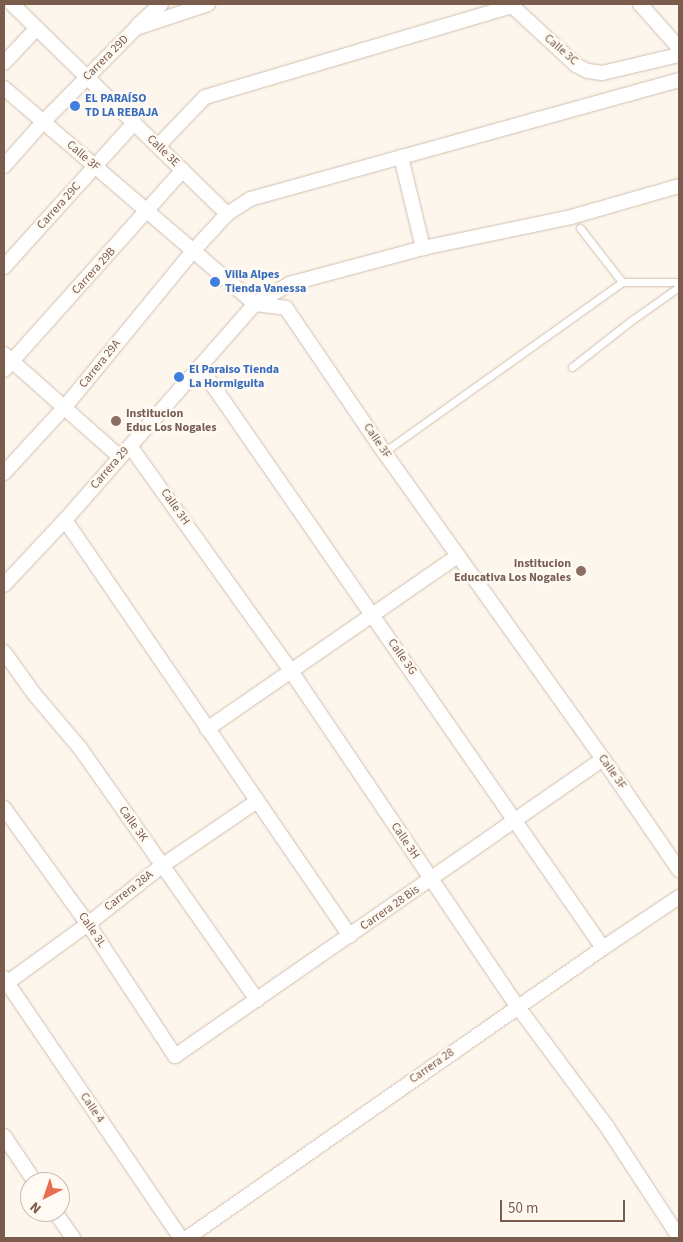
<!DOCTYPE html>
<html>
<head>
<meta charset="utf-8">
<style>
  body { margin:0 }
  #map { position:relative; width:683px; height:1242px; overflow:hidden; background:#fdf6ec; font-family:"Source Sans 3",sans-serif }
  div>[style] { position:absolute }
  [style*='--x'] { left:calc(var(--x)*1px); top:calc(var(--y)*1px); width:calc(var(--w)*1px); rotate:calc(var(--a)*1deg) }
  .roads { filter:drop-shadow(0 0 1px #d1beb0) drop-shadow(0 0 1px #d1beb0) }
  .service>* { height:7px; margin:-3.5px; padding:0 3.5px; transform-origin:3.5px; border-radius:3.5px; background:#fff }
  .minor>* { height:14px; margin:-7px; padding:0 7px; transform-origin:7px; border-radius:7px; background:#fff }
  .dots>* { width:14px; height:14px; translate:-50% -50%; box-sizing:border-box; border:2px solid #fffaf3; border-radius:50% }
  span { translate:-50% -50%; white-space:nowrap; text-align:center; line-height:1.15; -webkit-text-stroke:5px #fffaf3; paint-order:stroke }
  .street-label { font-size:12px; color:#7a5c4d }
  .shop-label { font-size:12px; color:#366cbe; font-weight:700 }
  .left { translate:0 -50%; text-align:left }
  .education-label { font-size:12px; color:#785e54; font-weight:700 }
  .right { translate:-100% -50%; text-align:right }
  .frame { position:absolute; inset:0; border:5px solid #7a5c4d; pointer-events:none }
  .north { position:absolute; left:20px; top:1172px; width:50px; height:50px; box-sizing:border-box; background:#fffaf3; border:1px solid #cabbb1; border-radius:50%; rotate:221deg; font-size:14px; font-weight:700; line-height:20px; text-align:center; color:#7a5c4d }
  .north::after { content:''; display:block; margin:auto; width:18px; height:22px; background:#e76f51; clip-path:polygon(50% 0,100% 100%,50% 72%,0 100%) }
  .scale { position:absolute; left:500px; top:1200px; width:125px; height:22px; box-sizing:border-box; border:2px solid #7a5c4d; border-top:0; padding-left:6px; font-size:15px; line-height:18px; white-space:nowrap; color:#7a5c4d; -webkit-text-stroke:4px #fffaf3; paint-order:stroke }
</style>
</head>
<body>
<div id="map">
  <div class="roads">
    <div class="service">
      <div style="--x:580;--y:228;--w:68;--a:52.1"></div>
      <div style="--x:572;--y:367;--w:76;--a:-38.1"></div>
      <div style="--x:632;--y:320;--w:57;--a:-35.1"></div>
      <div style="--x:384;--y:452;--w:292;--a:-35.5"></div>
      <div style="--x:622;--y:282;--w:57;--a:0"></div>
    </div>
    <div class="minor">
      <div style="--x:12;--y:4;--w:301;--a:44.3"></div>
      <div style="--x:510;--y:4;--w:90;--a:42.7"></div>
      <div style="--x:576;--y:65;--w:13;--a:27"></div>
      <div style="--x:588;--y:71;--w:14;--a:8"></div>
      <div style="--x:602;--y:73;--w:79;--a:-13.2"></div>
      <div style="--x:640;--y:4;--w:59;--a:48.4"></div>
      <div style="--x:138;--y:25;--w:31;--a:-42"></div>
      <div style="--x:4;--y:63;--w:48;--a:-46.7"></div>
      <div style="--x:4;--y:88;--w:331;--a:40.7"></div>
      <div style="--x:255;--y:304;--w:31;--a:7"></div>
      <div style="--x:286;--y:308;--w:174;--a:55.8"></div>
      <div style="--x:384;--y:452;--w:377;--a:54.5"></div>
      <div style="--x:603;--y:759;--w:135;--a:55.6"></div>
      <div style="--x:158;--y:146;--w:68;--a:-46.2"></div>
      <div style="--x:205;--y:97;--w:321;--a:-16.5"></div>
      <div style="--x:401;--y:157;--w:94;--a:76.4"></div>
      <div style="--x:4;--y:166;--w:59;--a:-48.4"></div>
      <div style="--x:43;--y:122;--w:132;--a:-45.3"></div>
      <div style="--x:136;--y:28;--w:76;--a:-18.4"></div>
      <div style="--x:4;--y:267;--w:194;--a:-47.9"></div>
      <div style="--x:4;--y:354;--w:155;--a:41.6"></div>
      <div style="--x:200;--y:367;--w:707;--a:55.25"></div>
      <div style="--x:4;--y:370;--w:268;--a:-48.2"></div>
      <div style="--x:130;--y:446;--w:277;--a:54.4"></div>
      <div style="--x:291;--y:671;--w:405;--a:56"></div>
      <div style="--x:518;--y:1007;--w:149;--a:53.4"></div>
      <div style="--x:607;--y:1127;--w:131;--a:56.8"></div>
      <div style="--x:4;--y:473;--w:88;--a:-47.3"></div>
      <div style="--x:64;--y:408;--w:203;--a:-50.6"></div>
      <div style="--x:193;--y:251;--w:50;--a:-47.4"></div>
      <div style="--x:227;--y:214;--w:27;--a:-33"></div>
      <div style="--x:250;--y:199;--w:445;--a:-15.5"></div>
      <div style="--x:65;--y:520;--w:504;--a:55.59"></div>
      <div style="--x:4;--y:585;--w:89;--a:-46.8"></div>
      <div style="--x:65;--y:520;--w:288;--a:-48.7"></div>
      <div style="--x:255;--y:304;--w:39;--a:-30"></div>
      <div style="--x:289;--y:284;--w:139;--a:-15"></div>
      <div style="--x:423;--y:248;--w:151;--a:-11.8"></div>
      <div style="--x:571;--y:217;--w:112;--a:-16"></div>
      <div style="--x:4;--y:652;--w:53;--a:54.2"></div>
      <div style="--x:35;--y:695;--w:70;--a:49.7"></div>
      <div style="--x:80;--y:748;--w:308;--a:54.9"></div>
      <div style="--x:207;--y:729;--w:305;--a:-34.6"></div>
      <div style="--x:4;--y:808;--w:143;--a:54.1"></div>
      <div style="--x:88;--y:924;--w:158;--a:56.6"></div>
      <div style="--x:175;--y:1056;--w:521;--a:-34.76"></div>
      <div style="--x:4;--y:978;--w:315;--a:55.8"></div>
      <div style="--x:4;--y:985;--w:104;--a:-36"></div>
      <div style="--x:88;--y:924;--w:95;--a:-38.2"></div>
      <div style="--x:163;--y:865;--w:114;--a:-34.2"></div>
      <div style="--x:4;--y:1136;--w:55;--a:56"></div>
      <div style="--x:55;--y:1212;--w:32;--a:55"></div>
      <div style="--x:187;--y:1238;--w:507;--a:-34.88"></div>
      <div style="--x:603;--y:948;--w:92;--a:-33.9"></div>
    </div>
  </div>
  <div class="dots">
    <div style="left:75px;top:106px;background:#3f7fe0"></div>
    <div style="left:215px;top:282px;background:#3f7fe0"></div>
    <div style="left:179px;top:377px;background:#3f7fe0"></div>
    <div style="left:116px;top:421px;background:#8d6e63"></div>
    <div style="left:581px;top:571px;background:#8d6e63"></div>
  </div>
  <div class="street-label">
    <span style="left:561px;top:50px;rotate:41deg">Calle 3C</span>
    <span style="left:106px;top:58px;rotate:-45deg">Carrera 29D</span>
    <span style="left:163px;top:151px;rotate:44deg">Calle 3E</span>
    <span style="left:83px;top:156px;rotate:41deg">Calle 3F</span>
    <span style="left:59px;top:206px;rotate:-48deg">Carrera 29C</span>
    <span style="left:94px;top:271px;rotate:-48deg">Carrera 29B</span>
    <span style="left:100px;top:364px;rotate:-51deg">Carrera 29A</span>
    <span style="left:377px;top:441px;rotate:56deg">Calle 3F</span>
    <span style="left:110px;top:468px;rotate:-49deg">Carrera 29</span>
    <span style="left:175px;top:507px;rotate:55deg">Calle 3H</span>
    <span style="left:402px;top:657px;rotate:55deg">Calle 3G</span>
    <span style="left:612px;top:772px;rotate:55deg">Calle 3F</span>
    <span style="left:133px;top:824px;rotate:54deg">Calle 3K</span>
    <span style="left:405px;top:841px;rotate:56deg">Calle 3H</span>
    <span style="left:129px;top:891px;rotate:-38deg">Carrera 28A</span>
    <span style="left:390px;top:908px;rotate:-35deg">Carrera 28 Bis</span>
    <span style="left:92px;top:930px;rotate:56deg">Calle 3L</span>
    <span style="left:432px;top:1066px;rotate:-35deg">Carrera 28</span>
    <span style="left:92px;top:1108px;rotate:56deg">Calle 4</span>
  </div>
  <div class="shop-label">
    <span class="left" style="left:85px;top:106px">EL PARAÍSO<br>TD LA REBAJA</span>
    <span class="left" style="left:225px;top:282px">Villa Alpes<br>Tienda Vanessa</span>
    <span class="left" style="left:189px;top:377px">El Paraiso Tienda<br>La Hormiguita</span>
  </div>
  <div class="education-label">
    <span class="left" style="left:126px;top:421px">Institucion<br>Educ Los Nogales</span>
    <span class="right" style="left:571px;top:571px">Institucion<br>Educativa Los Nogales</span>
  </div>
  <div class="frame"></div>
  <div class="north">N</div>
  <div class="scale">50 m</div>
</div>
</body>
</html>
